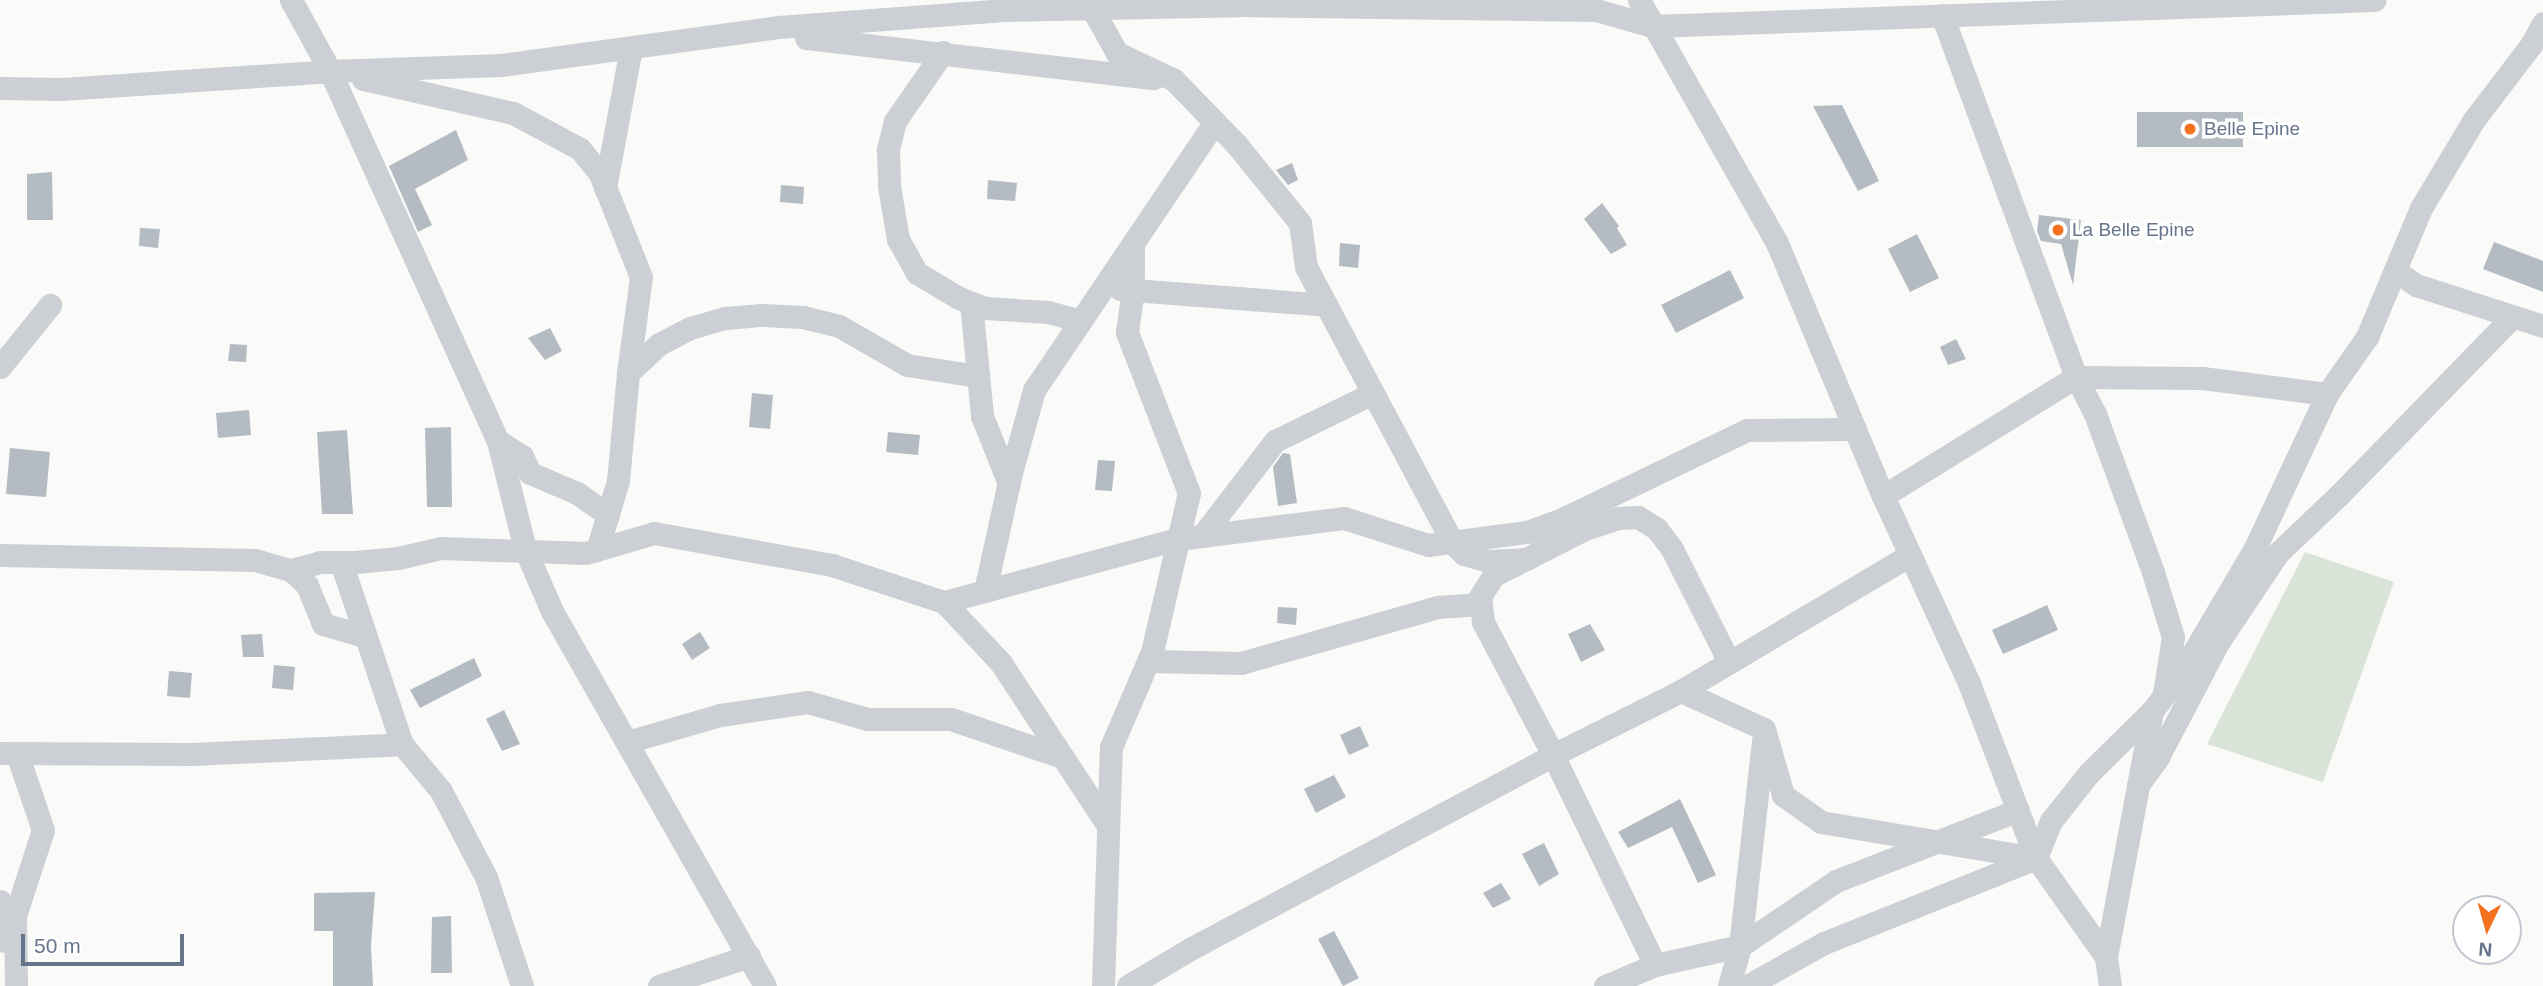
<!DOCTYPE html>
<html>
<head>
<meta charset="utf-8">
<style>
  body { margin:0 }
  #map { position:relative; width:2543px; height:986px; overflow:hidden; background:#fafaf8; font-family:Helvetica,sans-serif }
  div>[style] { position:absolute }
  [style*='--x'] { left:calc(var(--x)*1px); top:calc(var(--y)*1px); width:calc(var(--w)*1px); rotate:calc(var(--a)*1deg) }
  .green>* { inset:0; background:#dae3d8 }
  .building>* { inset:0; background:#b5bbc3 }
  .minor>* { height:23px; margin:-11.5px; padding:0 11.5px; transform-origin:11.5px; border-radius:11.5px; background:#cccfd3 }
  .dots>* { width:19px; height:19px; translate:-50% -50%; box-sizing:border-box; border:4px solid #fff; border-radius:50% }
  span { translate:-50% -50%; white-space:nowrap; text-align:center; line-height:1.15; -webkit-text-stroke:7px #fff; paint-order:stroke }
  .poi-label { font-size:19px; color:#66758c }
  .left { translate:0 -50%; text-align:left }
  .north { position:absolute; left:2452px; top:895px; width:70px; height:70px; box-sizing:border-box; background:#fff; border:2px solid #c2c8d1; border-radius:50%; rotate:185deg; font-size:19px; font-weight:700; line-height:28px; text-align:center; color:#66758c }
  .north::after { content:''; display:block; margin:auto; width:24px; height:32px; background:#f4711d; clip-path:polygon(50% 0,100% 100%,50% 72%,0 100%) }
  .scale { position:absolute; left:21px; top:934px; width:163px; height:32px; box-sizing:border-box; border:4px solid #66758c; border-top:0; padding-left:9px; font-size:21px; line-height:24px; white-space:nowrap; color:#66758c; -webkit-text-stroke:5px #fff; paint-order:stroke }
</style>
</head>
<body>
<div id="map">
  <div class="green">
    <div style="clip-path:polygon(2305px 552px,2394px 582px,2323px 782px,2207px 744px)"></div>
  </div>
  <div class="building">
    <div style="clip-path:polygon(1842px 105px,1879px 181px,1858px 191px,1813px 106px)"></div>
    <div style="clip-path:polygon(2137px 112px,2243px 112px,2243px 147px,2137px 147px)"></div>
    <div style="clip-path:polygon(456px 130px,468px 160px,415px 189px,432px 225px,418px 232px,389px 166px)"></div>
    <div style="clip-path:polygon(1292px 163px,1298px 180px,1288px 185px,1276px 170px)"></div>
    <div style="clip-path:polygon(52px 172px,53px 220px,27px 220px,27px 174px)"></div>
    <div style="clip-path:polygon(988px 180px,1017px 183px,1015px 201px,987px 199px)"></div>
    <div style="clip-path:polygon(781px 185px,804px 187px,803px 204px,780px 202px)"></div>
    <div style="clip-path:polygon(1602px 203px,1619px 226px,1617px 228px,1627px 245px,1611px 254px,1584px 219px)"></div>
    <div style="clip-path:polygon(2039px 215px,2081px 220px,2073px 285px,2061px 244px,2041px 241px,2037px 231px)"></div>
    <div style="clip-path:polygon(140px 228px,160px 229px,158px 248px,139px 246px)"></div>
    <div style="clip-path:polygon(1917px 234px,1939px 278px,1910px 292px,1888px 249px)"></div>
    <div style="clip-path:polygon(2494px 242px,2543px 261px,2543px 292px,2483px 269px)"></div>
    <div style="clip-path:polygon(1340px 243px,1360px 245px,1358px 268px,1339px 266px)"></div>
    <div style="clip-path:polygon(1730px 270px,1744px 298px,1676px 333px,1661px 305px)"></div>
    <div style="clip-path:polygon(550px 328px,562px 351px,545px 360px,528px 338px)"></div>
    <div style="clip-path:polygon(1956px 339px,1966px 359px,1948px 365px,1940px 347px)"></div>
    <div style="clip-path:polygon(230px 344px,247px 345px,246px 362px,228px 361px)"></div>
    <div style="clip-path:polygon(752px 393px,773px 395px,770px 429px,749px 427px)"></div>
    <div style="clip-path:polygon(249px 410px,251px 435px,218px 438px,216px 413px)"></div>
    <div style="clip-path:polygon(451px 427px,452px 507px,427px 507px,425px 428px)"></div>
    <div style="clip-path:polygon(347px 430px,353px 514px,322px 514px,317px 432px)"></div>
    <div style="clip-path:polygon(888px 432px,920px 435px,918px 455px,886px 452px)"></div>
    <div style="clip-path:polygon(10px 448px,50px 452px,46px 497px,6px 494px)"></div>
    <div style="clip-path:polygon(1283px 453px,1290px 454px,1297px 503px,1278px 506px,1273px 467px)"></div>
    <div style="clip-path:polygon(1098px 460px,1115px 461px,1112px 491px,1095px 490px)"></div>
    <div style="clip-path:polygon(2047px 605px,2058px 630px,2003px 654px,1992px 630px)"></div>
    <div style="clip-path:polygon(1278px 607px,1297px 608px,1296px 625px,1277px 623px)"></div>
    <div style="clip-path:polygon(1590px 624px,1605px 650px,1581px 662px,1568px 634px)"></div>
    <div style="clip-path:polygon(700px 632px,710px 648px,692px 660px,682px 644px)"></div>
    <div style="clip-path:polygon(262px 634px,264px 657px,243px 657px,241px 635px)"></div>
    <div style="clip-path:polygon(474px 658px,482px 676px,420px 708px,410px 690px)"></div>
    <div style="clip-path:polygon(274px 665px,295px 667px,293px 690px,272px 688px)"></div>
    <div style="clip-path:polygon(169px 671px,192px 673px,190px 698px,167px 696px)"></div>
    <div style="clip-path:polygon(504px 710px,520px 744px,502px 751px,486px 719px)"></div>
    <div style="clip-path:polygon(1360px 726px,1369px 746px,1349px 755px,1340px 735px)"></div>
    <div style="clip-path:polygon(1334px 775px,1346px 797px,1316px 813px,1304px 789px)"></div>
    <div style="clip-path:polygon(1680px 799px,1716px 875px,1698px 883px,1672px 827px,1628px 848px,1618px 832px)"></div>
    <div style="clip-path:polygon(1544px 843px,1559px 874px,1539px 886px,1522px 854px)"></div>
    <div style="clip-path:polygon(1501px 883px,1511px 899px,1493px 908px,1483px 893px)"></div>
    <div style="clip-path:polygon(375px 892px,371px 946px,373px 986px,333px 986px,333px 931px,314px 931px,314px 893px)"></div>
    <div style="clip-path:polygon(451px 916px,452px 973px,431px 973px,432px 917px)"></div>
    <div style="clip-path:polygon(1334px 931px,1359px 978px,1343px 986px,1318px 939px)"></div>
  </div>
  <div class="minor">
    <div style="--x:291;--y:0;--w:81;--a:61.2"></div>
    <div style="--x:330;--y:71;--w:406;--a:65.6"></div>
    <div style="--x:498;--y:441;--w:111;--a:76"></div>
    <div style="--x:525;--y:549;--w:68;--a:66.5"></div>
    <div style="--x:552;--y:611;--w:431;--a:60.4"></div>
    <div style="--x:1639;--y:0;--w:279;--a:60.4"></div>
    <div style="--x:1777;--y:243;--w:274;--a:67.3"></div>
    <div style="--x:1883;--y:496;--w:206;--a:65.3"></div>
    <div style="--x:1969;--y:683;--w:187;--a:69.1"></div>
    <div style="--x:2036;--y:858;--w:121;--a:54.7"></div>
    <div style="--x:1093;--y:10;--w:49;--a:60.8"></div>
    <div style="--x:1117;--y:53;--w:63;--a:25.3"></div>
    <div style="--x:1174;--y:80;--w:91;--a:45.9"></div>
    <div style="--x:1237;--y:145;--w:100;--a:51.1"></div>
    <div style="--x:1300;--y:223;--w:44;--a:82.2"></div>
    <div style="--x:1306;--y:267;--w:311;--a:62"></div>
    <div style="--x:1452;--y:542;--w:17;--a:45"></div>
    <div style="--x:1464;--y:554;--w:25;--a:16"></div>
    <div style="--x:1488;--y:561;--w:38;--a:-3"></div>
    <div style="--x:1526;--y:559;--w:66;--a:-27"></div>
    <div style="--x:1585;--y:529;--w:35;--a:-18"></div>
    <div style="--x:1618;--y:518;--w:20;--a:-3"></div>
    <div style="--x:1638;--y:517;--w:22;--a:32"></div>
    <div style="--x:1657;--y:529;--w:25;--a:53"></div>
    <div style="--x:1672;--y:549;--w:127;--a:63.2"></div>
    <div style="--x:1942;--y:15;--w:386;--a:69.7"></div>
    <div style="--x:2076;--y:377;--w:42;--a:62.8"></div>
    <div style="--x:2095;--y:414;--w:168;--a:69.8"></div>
    <div style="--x:2153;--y:572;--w:68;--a:72.9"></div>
    <div style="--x:2173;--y:637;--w:57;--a:99.1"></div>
    <div style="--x:806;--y:38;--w:350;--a:6.6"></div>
    <div style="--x:943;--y:52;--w:84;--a:124.8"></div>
    <div style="--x:895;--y:121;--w:30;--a:104"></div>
    <div style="--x:888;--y:150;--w:36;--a:88"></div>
    <div style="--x:889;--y:186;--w:54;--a:80.4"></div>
    <div style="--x:898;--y:239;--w:39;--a:61"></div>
    <div style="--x:917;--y:273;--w:49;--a:30.8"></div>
    <div style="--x:959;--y:298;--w:28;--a:21"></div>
    <div style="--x:985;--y:308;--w:63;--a:3.6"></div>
    <div style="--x:1048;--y:312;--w:34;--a:15"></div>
    <div style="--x:363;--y:79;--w:154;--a:12.8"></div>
    <div style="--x:513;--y:113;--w:76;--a:28.2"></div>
    <div style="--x:580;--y:149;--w:32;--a:51"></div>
    <div style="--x:600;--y:174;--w:111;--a:68.3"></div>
    <div style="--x:641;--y:277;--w:97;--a:97.7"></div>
    <div style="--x:0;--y:88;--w:62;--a:0.9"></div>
    <div style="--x:62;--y:89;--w:269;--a:-3.8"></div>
    <div style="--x:330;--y:71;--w:171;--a:-2"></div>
    <div style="--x:501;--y:65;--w:281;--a:-7.8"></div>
    <div style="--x:779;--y:27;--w:229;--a:-4.3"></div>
    <div style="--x:1007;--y:10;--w:232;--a:-1.2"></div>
    <div style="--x:1239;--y:5;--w:357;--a:0.8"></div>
    <div style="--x:1596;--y:10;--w:58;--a:15.9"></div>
    <div style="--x:1652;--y:26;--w:723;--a:-2.06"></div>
    <div style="--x:605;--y:188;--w:142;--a:-79.5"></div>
    <div style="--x:2395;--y:270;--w:26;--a:36"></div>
    <div style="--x:2416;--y:285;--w:133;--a:17.9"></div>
    <div style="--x:1120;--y:289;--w:207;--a:4.4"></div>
    <div style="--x:971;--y:303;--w:114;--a:84.4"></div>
    <div style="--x:982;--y:416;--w:73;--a:68.3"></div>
    <div style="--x:0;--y:367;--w:80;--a:-51.1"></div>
    <div style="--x:498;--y:441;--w:28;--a:32"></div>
    <div style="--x:522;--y:456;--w:19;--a:65"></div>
    <div style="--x:530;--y:473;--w:51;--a:23.1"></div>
    <div style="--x:577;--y:493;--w:38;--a:35"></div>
    <div style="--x:1883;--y:496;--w:227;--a:-31.7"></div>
    <div style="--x:2076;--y:377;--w:126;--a:0.5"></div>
    <div style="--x:2202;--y:378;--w:126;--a:7.3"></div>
    <div style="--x:1202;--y:536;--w:120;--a:-52.5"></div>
    <div style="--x:1275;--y:441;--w:109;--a:-26.1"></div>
    <div style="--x:597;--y:550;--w:72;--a:-73.1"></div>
    <div style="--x:618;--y:481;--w:108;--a:-84.7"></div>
    <div style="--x:628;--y:373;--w:42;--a:-43.1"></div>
    <div style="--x:659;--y:344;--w:35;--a:-27"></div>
    <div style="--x:690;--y:328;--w:37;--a:-16"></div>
    <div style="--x:726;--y:318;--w:36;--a:-5"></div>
    <div style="--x:762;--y:315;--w:41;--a:2.8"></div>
    <div style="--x:803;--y:317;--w:37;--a:14"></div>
    <div style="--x:839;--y:326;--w:78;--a:29.8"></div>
    <div style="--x:907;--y:365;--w:72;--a:8.8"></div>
    <div style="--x:0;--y:555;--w:255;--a:1.1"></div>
    <div style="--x:255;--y:560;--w:37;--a:16"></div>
    <div style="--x:291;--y:570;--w:22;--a:43"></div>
    <div style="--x:307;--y:585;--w:42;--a:67.7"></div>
    <div style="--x:323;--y:624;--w:43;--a:16.3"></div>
    <div style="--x:341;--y:562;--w:192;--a:71.5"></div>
    <div style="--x:402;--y:744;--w:61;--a:50.3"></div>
    <div style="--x:441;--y:791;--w:97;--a:62.4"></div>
    <div style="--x:486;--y:877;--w:115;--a:71.7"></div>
    <div style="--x:1520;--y:562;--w:30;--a:153"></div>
    <div style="--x:1493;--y:576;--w:25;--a:122"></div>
    <div style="--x:1480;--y:597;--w:25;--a:83"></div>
    <div style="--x:1483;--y:622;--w:150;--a:62.2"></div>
    <div style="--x:1553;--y:755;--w:233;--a:64.1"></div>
    <div style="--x:291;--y:570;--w:30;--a:-15"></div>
    <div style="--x:320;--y:562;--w:35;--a:0"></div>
    <div style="--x:355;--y:562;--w:43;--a:-5.3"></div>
    <div style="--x:398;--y:558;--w:44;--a:-13.1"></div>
    <div style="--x:441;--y:548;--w:145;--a:2"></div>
    <div style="--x:586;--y:553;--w:71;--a:-16.4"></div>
    <div style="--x:654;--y:533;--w:181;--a:10.2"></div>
    <div style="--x:832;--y:565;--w:118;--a:18.3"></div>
    <div style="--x:944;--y:602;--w:242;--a:-15.1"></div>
    <div style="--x:1178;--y:539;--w:167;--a:-7.2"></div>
    <div style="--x:1344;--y:518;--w:88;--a:17.8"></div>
    <div style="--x:1428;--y:545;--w:100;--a:-7.5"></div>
    <div style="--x:1527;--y:532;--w:37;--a:-20"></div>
    <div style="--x:1562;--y:519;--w:205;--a:-25.7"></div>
    <div style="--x:1747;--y:430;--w:108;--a:-0.5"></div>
    <div style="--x:985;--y:591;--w:121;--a:-77.6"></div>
    <div style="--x:1011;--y:473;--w:86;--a:-74.5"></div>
    <div style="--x:1034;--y:390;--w:323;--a:-56"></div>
    <div style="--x:944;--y:602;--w:83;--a:46.9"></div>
    <div style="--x:1001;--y:663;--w:195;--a:56.7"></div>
    <div style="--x:1148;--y:661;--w:93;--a:1.2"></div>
    <div style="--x:1241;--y:663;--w:205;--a:-15.9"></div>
    <div style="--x:1438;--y:607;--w:43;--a:-4"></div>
    <div style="--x:1681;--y:691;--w:91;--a:24.6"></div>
    <div style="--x:1764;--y:729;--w:69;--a:73.9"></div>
    <div style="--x:1783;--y:795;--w:47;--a:35.4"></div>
    <div style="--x:1821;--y:822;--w:217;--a:9.5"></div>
    <div style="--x:627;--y:742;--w:97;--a:-16.2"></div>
    <div style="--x:720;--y:715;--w:89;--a:-8.4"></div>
    <div style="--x:808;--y:702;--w:61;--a:16.1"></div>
    <div style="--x:867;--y:719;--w:84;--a:0"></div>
    <div style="--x:951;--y:719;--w:117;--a:18.9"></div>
    <div style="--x:0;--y:753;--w:193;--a:0.3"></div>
    <div style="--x:193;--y:754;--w:209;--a:-2.7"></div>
    <div style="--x:2138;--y:785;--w:34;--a:-54"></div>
    <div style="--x:2158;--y:757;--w:131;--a:-62.3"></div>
    <div style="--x:2219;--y:641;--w:106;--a:-56.2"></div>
    <div style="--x:2278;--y:553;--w:84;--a:-43.6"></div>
    <div style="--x:2339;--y:495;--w:248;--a:-45.8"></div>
    <div style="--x:0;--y:901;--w:40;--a:84.3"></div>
    <div style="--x:16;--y:986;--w:70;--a:-90.8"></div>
    <div style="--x:15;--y:916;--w:90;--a:-72"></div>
    <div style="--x:43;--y:830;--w:81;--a:-108.7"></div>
    <div style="--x:659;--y:986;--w:95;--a:-18.4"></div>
    <div style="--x:1103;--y:986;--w:239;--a:-88.1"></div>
    <div style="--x:1111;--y:747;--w:103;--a:-66.7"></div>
    <div style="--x:1152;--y:652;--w:163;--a:-76.9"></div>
    <div style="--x:1189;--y:493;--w:173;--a:-111.1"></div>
    <div style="--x:1127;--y:332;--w:42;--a:-81.9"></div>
    <div style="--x:1133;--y:290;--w:46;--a:-90"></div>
    <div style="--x:1128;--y:986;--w:74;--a:-30.7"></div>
    <div style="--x:1192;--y:948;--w:405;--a:-28.1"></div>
    <div style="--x:1549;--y:757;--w:148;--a:-26.6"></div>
    <div style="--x:1681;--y:691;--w:266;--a:-30.7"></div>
    <div style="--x:1605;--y:986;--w:54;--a:-22.8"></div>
    <div style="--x:1655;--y:965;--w:87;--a:-12.6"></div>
    <div style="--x:1740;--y:946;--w:116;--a:-34.1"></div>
    <div style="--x:1836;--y:881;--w:195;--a:-21.3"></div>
    <div style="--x:1729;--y:986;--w:41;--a:-74.6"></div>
    <div style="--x:1740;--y:946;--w:207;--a:-83.6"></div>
    <div style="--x:1747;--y:986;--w:88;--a:-29.2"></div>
    <div style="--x:1824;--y:943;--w:228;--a:-21.8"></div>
    <div style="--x:2036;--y:858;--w:40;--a:-68"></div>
    <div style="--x:2051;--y:821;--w:61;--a:-51.6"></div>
    <div style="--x:2089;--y:773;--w:88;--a:-44.5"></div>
    <div style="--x:2152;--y:711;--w:46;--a:-52.1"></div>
    <div style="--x:2180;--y:675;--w:147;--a:-59.4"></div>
    <div style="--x:2255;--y:548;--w:170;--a:-64.9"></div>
    <div style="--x:2327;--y:394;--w:70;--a:-54.9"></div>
    <div style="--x:2367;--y:337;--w:140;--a:-67.3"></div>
    <div style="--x:2421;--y:208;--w:101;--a:-59.1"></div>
    <div style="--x:2473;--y:121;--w:96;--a:-52.7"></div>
    <div style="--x:2531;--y:45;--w:25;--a:-61"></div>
    <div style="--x:2110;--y:986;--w:29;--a:-98"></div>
    <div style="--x:2106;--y:957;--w:250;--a:-79.4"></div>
  </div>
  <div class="dots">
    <div style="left:2190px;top:129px;background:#f4711d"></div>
    <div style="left:2058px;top:230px;background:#f4711d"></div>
  </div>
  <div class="poi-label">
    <span class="left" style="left:2204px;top:129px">Belle Epine</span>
    <span class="left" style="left:2072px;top:230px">La Belle Epine</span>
  </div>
  <div class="north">N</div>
  <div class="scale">50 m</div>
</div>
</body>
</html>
